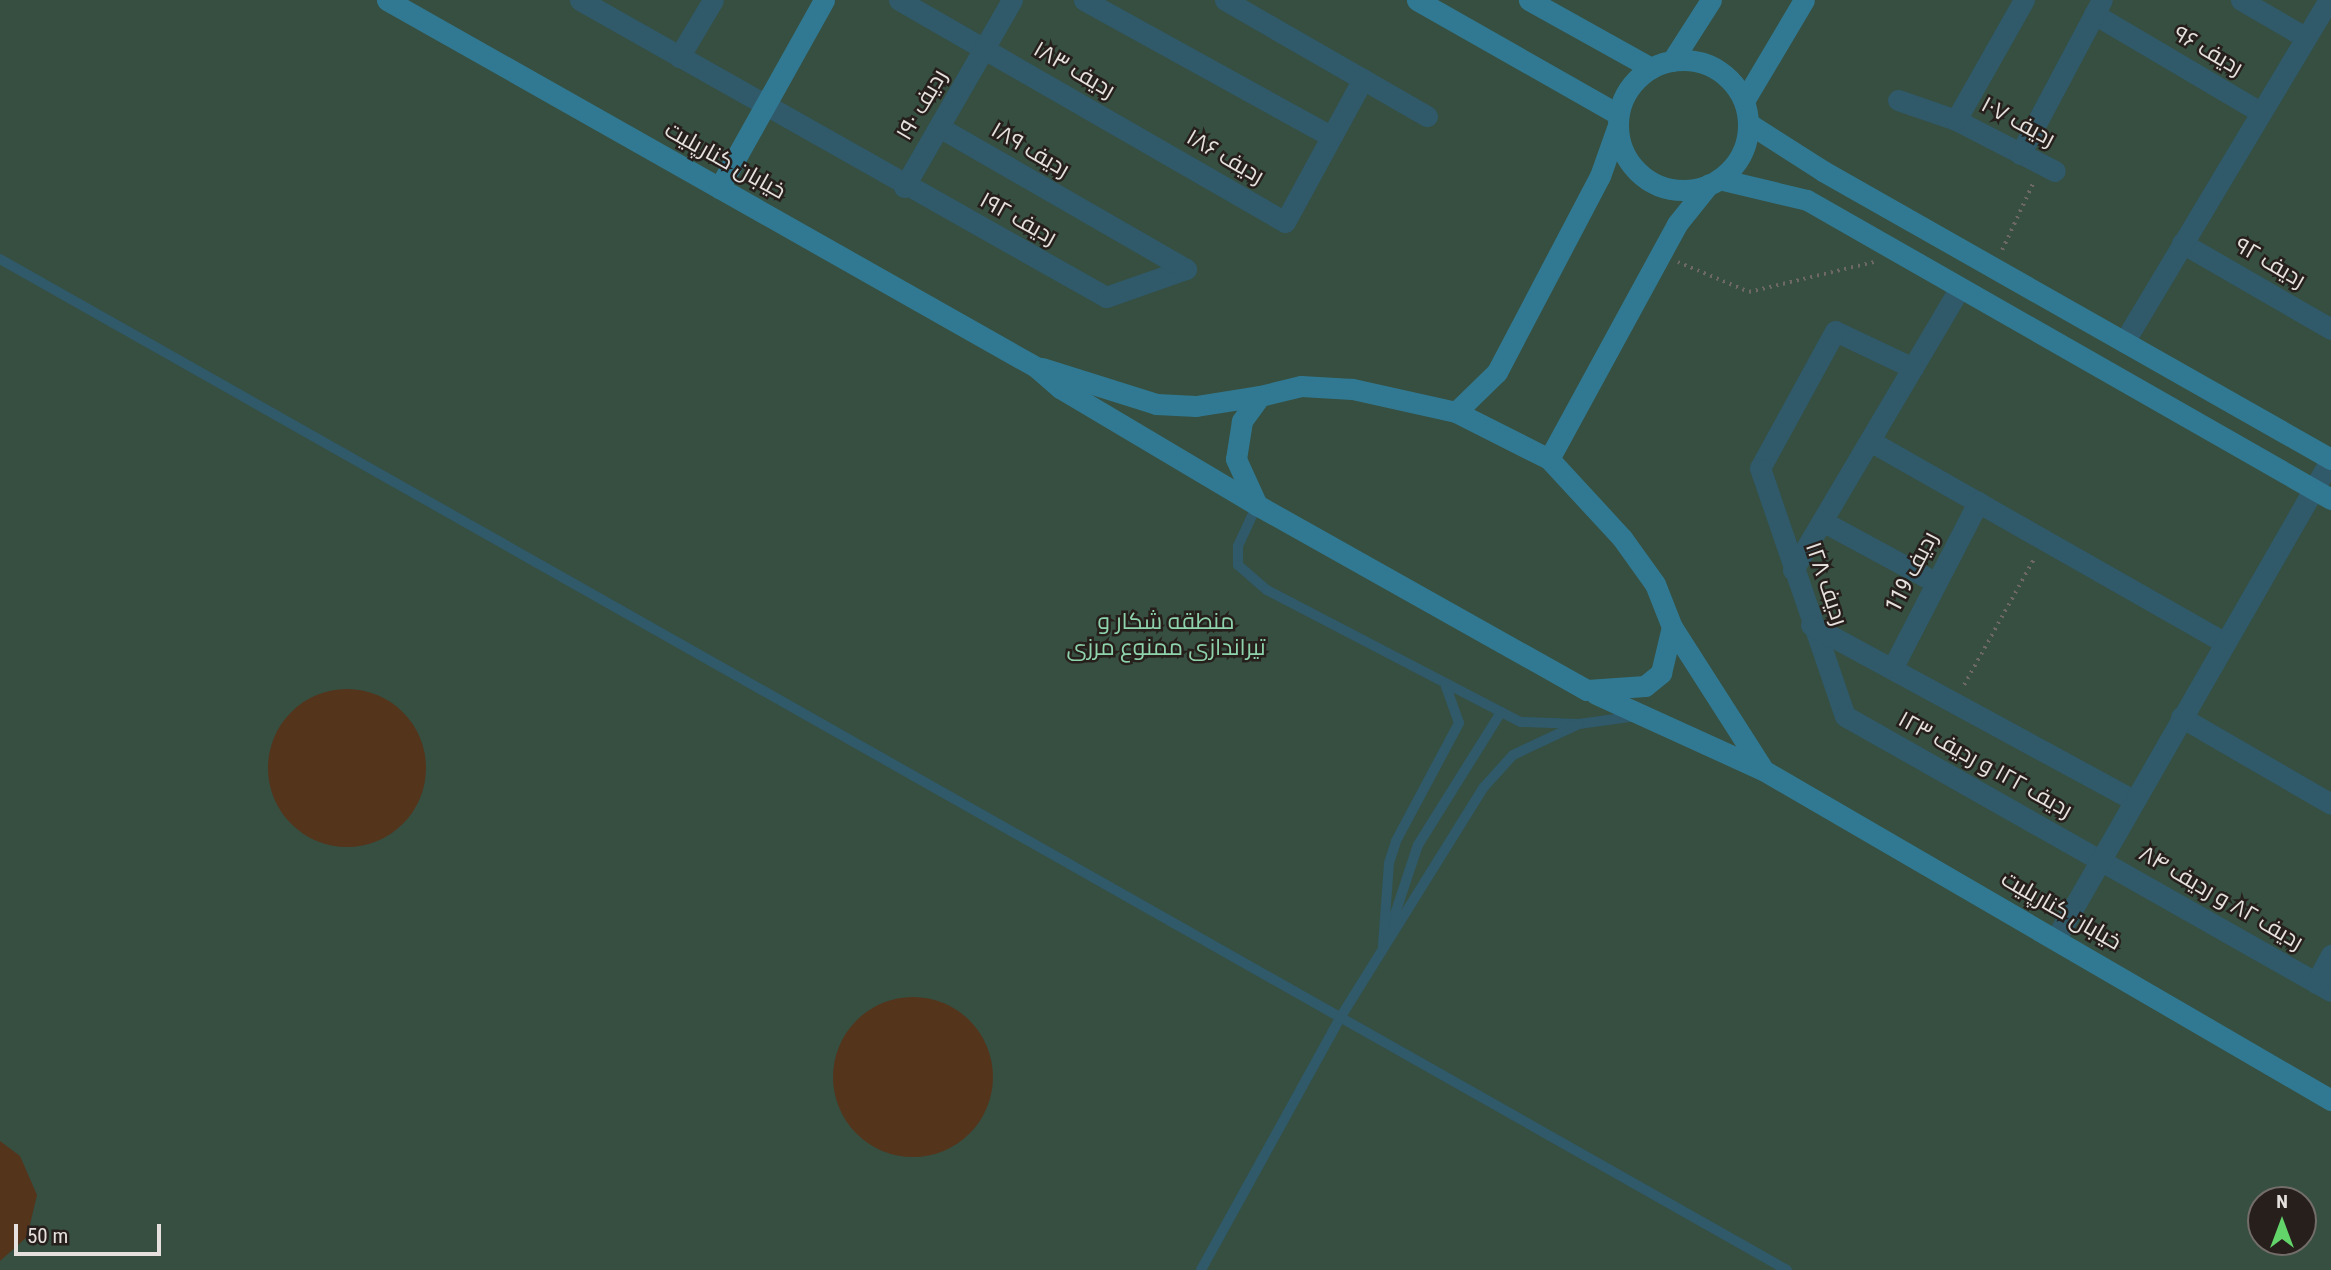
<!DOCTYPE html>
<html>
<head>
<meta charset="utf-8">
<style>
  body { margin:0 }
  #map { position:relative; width:2331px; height:1270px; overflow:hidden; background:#261f1b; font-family:"Roboto Condensed",Cairo,sans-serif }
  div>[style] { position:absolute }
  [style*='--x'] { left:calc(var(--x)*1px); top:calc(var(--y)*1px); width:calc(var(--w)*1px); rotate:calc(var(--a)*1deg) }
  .green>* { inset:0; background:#364f40 }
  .building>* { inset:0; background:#55341c }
  .round { border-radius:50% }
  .path>* { height:3.5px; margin-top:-1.75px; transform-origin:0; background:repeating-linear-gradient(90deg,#6f6966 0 2px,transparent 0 7px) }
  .lane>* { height:10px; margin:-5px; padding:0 5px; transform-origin:5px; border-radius:5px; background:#30596a }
  .street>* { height:21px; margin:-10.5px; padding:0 10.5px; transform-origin:10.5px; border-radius:10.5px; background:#30596a }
  .secondary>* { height:21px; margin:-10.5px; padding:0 10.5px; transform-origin:10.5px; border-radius:10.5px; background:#317993 }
  .secondary>.ring { margin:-10.5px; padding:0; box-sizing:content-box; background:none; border:21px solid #317993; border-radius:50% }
  span { translate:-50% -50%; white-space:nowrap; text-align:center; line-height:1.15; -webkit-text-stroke:5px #261f1b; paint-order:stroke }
  .street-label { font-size:23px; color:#e6e1de }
  .park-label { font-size:23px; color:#8ed3ac }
  .north { position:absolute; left:2247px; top:1186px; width:70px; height:70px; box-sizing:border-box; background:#261f1b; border:2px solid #736d69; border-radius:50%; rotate:0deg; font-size:19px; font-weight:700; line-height:28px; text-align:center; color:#e6e1de }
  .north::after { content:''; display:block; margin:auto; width:24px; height:32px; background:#62d469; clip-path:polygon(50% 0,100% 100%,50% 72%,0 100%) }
  .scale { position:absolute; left:14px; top:1224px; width:147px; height:32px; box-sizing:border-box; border:4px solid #e6e1de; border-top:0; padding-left:9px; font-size:21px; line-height:24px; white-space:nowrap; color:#e6e1de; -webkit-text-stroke:5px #261f1b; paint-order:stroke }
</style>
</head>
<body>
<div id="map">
  <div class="green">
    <div style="clip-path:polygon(evenodd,0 0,2331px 0,2331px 1270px,0 1270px,0 0,2261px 1200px,2303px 1200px,2303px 1242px,2261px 1242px,2261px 1200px)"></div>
  </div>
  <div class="building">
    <div class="round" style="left:268px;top:689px;width:158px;height:158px"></div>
    <div class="round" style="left:833px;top:997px;width:160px;height:160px"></div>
    <div style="clip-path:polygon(0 1141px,20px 1156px,37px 1195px,27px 1237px,0 1261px)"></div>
  </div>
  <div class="path">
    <div style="--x:2002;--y:250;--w:76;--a:-65.1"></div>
    <div style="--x:1678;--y:262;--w:77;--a:22.9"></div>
    <div style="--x:1749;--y:292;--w:129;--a:-13.5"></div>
    <div style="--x:1964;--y:685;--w:146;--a:-61"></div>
  </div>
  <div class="lane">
    <div style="--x:0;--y:259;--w:2053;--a:29.5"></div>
    <div style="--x:1257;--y:505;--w:45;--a:114.9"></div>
    <div style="--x:1238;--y:546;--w:19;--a:90"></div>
    <div style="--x:1238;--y:565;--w:38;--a:41"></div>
    <div style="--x:1267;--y:590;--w:286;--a:27.5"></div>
    <div style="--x:1521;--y:722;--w:58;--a:2"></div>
    <div style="--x:1579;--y:724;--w:58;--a:-8"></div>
    <div style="--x:1391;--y:926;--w:85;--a:-71.6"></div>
    <div style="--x:1418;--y:845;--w:157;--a:-58"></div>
    <div style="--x:1383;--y:945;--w:82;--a:-85.8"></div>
    <div style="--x:1389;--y:863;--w:23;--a:-72"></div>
    <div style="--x:1396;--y:841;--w:134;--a:-61.9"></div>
    <div style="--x:1459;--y:723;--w:41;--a:-109.7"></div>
    <div style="--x:1201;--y:1270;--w:288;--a:-61.1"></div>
    <div style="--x:1340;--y:1018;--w:272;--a:-58.1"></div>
    <div style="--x:1484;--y:787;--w:43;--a:-47.8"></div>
    <div style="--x:1513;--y:755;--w:73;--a:-25.2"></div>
  </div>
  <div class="street">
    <div style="--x:580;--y:0;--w:604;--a:29.45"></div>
    <div style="--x:1106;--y:297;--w:85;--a:-19.3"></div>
    <div style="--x:899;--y:0;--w:445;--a:29.9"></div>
    <div style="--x:1285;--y:222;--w:163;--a:-61.4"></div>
    <div style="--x:1084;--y:0;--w:281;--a:28.9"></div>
    <div style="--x:1225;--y:0;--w:233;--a:29.9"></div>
    <div style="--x:2241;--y:0;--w:72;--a:30.1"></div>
    <div style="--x:2094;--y:14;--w:191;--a:30.5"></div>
    <div style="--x:679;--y:57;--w:66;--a:-59.2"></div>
    <div style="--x:1898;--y:100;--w:61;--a:19"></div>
    <div style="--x:1956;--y:120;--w:111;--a:27.3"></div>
    <div style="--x:1956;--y:120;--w:138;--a:-60.5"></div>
    <div style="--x:939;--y:127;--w:285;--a:29.9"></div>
    <div style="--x:2020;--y:154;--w:174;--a:-62"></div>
    <div style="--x:904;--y:187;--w:216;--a:-60"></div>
    <div style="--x:2182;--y:243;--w:172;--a:30"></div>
    <div style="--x:2124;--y:342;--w:399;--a:-59.1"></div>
    <div style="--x:1913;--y:368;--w:86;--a:-154.6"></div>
    <div style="--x:1835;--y:331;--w:156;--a:118.7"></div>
    <div style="--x:1760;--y:468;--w:262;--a:71.1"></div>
    <div style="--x:1845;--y:716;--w:558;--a:29.5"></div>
    <div style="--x:1870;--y:441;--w:407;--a:29.6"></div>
    <div style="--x:1822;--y:521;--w:128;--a:28.4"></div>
    <div style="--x:1793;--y:570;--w:328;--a:-59.4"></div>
    <div style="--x:1811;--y:625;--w:366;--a:28.5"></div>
    <div style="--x:1893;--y:667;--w:186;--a:-62.7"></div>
    <div style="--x:2181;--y:717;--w:173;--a:30.1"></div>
    <div style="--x:2056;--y:938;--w:552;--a:-60.14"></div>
    <div style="--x:2316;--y:983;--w:32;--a:-62"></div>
  </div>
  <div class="secondary">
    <div style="--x:387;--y:0;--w:746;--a:29.49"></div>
    <div style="--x:1036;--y:367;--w:32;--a:41"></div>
    <div style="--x:1060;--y:388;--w:229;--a:30.7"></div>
    <div style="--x:1257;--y:505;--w:378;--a:29.3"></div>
    <div style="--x:1587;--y:690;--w:58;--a:-3.9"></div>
    <div style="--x:1645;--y:686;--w:21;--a:-39"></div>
    <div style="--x:1661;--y:673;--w:47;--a:-76.6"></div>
    <div style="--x:1672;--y:627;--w:46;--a:-111.6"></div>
    <div style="--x:1655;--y:584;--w:57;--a:-125.7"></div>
    <div style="--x:1622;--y:538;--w:108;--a:-132.7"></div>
    <div style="--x:1549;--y:459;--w:104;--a:-153.2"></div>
    <div style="--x:1456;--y:412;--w:107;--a:-167.5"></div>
    <div style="--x:1352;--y:389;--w:51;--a:-176.6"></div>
    <div style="--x:1301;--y:386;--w:42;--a:166.3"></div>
    <div style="--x:1260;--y:396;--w:31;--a:126"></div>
    <div style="--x:1242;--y:421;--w:38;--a:99"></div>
    <div style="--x:1236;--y:459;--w:51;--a:65.5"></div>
    <div style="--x:1417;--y:0;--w:231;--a:29.6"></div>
    <div style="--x:1529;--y:0;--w:140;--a:29.1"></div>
    <div class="ring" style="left:1618px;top:60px;width:109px;height:109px"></div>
    <div style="--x:1672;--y:61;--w:72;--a:-57.4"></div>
    <div style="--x:1744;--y:101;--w:117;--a:-59.3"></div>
    <div style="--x:1748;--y:123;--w:89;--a:32.6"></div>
    <div style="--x:1823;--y:171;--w:584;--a:29.55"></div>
    <div style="--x:1719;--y:179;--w:90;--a:13.4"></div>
    <div style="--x:1807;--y:200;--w:603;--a:29.71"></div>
    <div style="--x:719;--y:188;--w:215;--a:-60.8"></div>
    <div style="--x:1042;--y:368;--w:120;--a:17.5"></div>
    <div style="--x:1156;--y:404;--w:40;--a:2.9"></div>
    <div style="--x:1196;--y:406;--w:65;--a:-8.9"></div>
    <div style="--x:1456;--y:412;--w:57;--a:-44.3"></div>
    <div style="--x:1497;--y:372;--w:221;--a:-62.3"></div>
    <div style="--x:1600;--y:176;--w:51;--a:-70.5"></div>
    <div style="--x:1549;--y:459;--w:268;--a:-61.4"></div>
    <div style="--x:1677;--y:224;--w:51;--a:-51.3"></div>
    <div style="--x:1672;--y:627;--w:167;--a:57.4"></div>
    <div style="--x:1596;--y:694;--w:183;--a:24.5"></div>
    <div style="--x:1763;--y:770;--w:657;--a:30.16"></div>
  </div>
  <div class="street-label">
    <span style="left:2208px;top:51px;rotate:30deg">ردیف ۹۶</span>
    <span style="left:1074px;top:70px;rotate:30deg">ردیف ۱۸۳</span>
    <span style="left:922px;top:105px;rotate:-60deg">ردیف ۱۹۰</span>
    <span style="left:2018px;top:122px;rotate:28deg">ردیف ۱۰۷</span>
    <span style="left:1030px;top:150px;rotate:30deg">ردیف ۱۸۹</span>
    <span style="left:1225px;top:157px;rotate:30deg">ردیف ۱۸۶</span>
    <span style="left:725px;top:161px;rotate:29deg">خیابان کنارپلیت</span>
    <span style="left:1018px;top:219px;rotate:29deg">ردیف ۱۹۲</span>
    <span style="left:2270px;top:263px;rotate:30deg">ردیف ۹۲</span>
    <span style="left:1912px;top:572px;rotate:-63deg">ردیف 119</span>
    <span style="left:1826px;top:584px;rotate:71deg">ردیف ۱۲۸</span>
    <span style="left:1985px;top:765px;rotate:29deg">ردیف ۱۲۲ و ردیف ۱۲۳</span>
    <span style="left:2221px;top:898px;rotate:30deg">ردیف ۸۲ و ردیف ۸۴</span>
    <span style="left:2061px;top:911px;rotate:30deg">خیابان کنارپلیت</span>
  </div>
  <div class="park-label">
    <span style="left:1166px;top:635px">منطقه شکار و<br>تیراندازی ممنوع مرزی</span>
  </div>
  <div class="north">N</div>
  <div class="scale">50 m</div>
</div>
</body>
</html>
